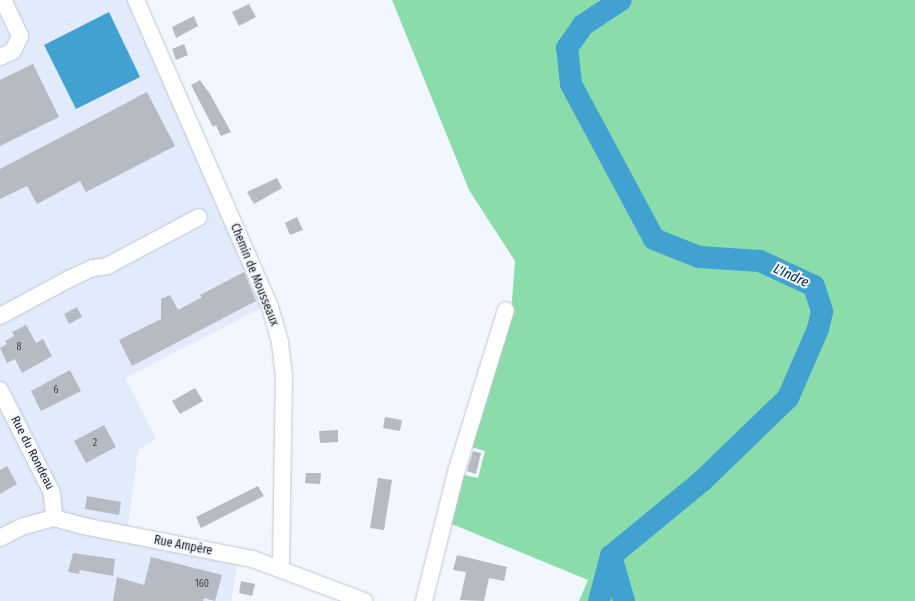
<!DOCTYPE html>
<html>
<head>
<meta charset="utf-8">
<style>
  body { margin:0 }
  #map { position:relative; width:915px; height:601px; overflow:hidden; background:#f1f6ff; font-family:"Fira Sans Condensed",sans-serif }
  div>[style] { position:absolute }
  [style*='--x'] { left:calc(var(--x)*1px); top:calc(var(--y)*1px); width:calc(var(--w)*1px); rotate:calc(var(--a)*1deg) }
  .built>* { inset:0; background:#e2ebfb }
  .green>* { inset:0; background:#8addab }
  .water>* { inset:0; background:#41a2d1 }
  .river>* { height:22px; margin:-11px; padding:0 11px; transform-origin:11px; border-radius:11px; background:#41a2d1 }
  .building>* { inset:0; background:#b6bbc3 }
  .roads { filter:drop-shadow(0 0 1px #c1c6cf) drop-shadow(0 0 1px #c1c6cf) }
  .minor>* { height:16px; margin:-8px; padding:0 8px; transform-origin:8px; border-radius:8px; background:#fff }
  span { translate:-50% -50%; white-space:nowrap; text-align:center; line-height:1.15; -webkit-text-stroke:4px #f1f6ff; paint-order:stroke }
  .number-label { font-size:10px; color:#404347 }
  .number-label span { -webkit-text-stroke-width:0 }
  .street-label { font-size:12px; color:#191b1e }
  .water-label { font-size:14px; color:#032f42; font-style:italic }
</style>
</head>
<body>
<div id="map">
  <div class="built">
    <div style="clip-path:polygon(0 0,142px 0,275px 301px,125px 378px,156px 439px,138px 450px,128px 527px,240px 548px,231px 601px,0 601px)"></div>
  </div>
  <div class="green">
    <div style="clip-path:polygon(392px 0,915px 0,915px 601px,579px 601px,588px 580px,447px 522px,460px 474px,478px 478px,485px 451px,468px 446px,511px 313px,515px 261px,469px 190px)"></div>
  </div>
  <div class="water">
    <div style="clip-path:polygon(109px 12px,140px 77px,76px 109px,44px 45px)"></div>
  </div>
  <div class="river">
    <div style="--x:611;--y:556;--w:47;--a:73.9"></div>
    <div style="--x:599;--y:601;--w:47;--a:-75.1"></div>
    <div style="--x:611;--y:556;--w:118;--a:-39.5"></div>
    <div style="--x:702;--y:481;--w:120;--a:-44"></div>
    <div style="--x:788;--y:398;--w:75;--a:-66.5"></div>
    <div style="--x:818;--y:329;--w:18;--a:-77"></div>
    <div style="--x:822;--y:311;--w:26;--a:-108"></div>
    <div style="--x:814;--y:286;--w:60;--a:-155.2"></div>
    <div style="--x:760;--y:261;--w:61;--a:-176.2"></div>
    <div style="--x:699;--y:257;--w:48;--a:-158.2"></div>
    <div style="--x:654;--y:239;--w:176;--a:-118.2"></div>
    <div style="--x:571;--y:84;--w:36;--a:-96"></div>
    <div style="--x:567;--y:48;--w:28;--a:-55"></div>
    <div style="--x:583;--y:25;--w:45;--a:-33.3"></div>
  </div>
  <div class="building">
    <div style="clip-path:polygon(249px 4px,256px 17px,239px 26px,232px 12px)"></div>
    <div style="clip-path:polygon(194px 16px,198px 26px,176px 38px,172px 27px)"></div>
    <div style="clip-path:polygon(184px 44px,188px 55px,176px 60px,172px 49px)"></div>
    <div style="clip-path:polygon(33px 64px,59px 117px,0 146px,0 80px)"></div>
    <div style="clip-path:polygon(200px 80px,210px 94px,231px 132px,221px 136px,216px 125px,213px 127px,191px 85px)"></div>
    <div style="clip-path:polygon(147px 92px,175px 146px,86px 192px,80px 181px,37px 204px,27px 186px,0 199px,0 169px)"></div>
    <div style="clip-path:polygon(277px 178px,282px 188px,254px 204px,247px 192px)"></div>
    <div style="clip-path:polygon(297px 217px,303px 230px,290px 235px,285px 223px)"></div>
    <div style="clip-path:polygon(244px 272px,256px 301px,132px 366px,119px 340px,161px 319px,161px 299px,170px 295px,178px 310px,202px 297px,200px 295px)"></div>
    <div style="clip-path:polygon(77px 307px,82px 317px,69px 324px,64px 314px)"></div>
    <div style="clip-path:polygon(26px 325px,36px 343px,43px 339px,52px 356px,22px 373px,15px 359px,7px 363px,0 348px,7px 344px,5px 341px,14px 336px,12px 332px)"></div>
    <div style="clip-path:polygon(70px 370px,81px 391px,41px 411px,31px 391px)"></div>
    <div style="clip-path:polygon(195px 388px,203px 401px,180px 414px,172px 401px)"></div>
    <div style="clip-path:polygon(385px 417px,402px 420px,400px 431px,383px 428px)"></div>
    <div style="clip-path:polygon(104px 425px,116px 447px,86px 463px,74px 441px)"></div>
    <div style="clip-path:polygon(338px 430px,338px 442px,320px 443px,319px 431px)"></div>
    <div style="clip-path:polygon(473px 451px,481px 453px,476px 474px,467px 471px)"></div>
    <div style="clip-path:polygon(7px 466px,17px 484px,0 494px,0 470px)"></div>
    <div style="clip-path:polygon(306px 473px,321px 473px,320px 484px,305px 483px)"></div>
    <div style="clip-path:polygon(378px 478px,392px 480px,384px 530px,370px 528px)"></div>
    <div style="clip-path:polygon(258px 486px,264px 496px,201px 528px,196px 517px)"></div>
    <div style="clip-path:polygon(87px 496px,121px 502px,119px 515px,85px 509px)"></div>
    <div style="clip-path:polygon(73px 553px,115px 559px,113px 576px,80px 570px,79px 574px,68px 572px)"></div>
    <div style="clip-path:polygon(457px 555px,507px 567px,504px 581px,489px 578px,484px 601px,460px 600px,466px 572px,453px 570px)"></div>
    <div style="clip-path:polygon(151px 557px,222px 575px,215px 601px,204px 598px,203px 601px,113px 601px,117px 577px,144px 585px)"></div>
    <div style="clip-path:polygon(241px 581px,255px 584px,252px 596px,239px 593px)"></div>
  </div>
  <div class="roads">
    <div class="minor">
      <div style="--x:136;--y:0;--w:335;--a:66.4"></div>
      <div style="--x:270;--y:307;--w:37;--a:74"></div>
      <div style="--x:280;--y:343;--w:31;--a:83"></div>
      <div style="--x:284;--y:374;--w:195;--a:90.9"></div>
      <div style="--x:0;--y:57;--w:14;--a:-25"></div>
      <div style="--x:13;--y:51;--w:17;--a:-65"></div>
      <div style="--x:20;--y:36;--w:40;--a:-115"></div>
      <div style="--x:0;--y:316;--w:78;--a:-28.2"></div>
      <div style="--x:69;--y:279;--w:26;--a:-25"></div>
      <div style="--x:93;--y:268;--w:14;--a:-8"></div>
      <div style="--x:107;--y:266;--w:104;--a:-28"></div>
      <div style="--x:0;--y:390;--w:115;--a:63.2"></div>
      <div style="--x:52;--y:493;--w:25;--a:85"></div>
      <div style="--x:0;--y:538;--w:27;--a:-27"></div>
      <div style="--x:24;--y:526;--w:31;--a:-15"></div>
      <div style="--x:54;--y:518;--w:30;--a:15"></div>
      <div style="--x:83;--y:526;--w:173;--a:11"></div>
      <div style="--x:253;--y:559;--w:119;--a:20.7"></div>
      <div style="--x:424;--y:601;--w:136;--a:-76"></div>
      <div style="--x:457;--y:469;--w:166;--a:-72.9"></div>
    </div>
  </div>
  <div class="number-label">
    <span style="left:19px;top:348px">8</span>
    <span style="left:56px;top:391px">6</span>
    <span style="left:95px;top:444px">2</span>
    <span style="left:202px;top:585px">160</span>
  </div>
  <div class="street-label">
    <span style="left:254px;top:275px;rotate:68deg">Chemin de Mousseaux</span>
    <span style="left:32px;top:453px;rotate:63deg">Rue du Rondeau</span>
    <span style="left:183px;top:546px;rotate:11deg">Rue Ampère</span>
  </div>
  <div class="water-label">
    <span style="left:791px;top:276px;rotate:25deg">L'Indre</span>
  </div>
</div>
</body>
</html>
